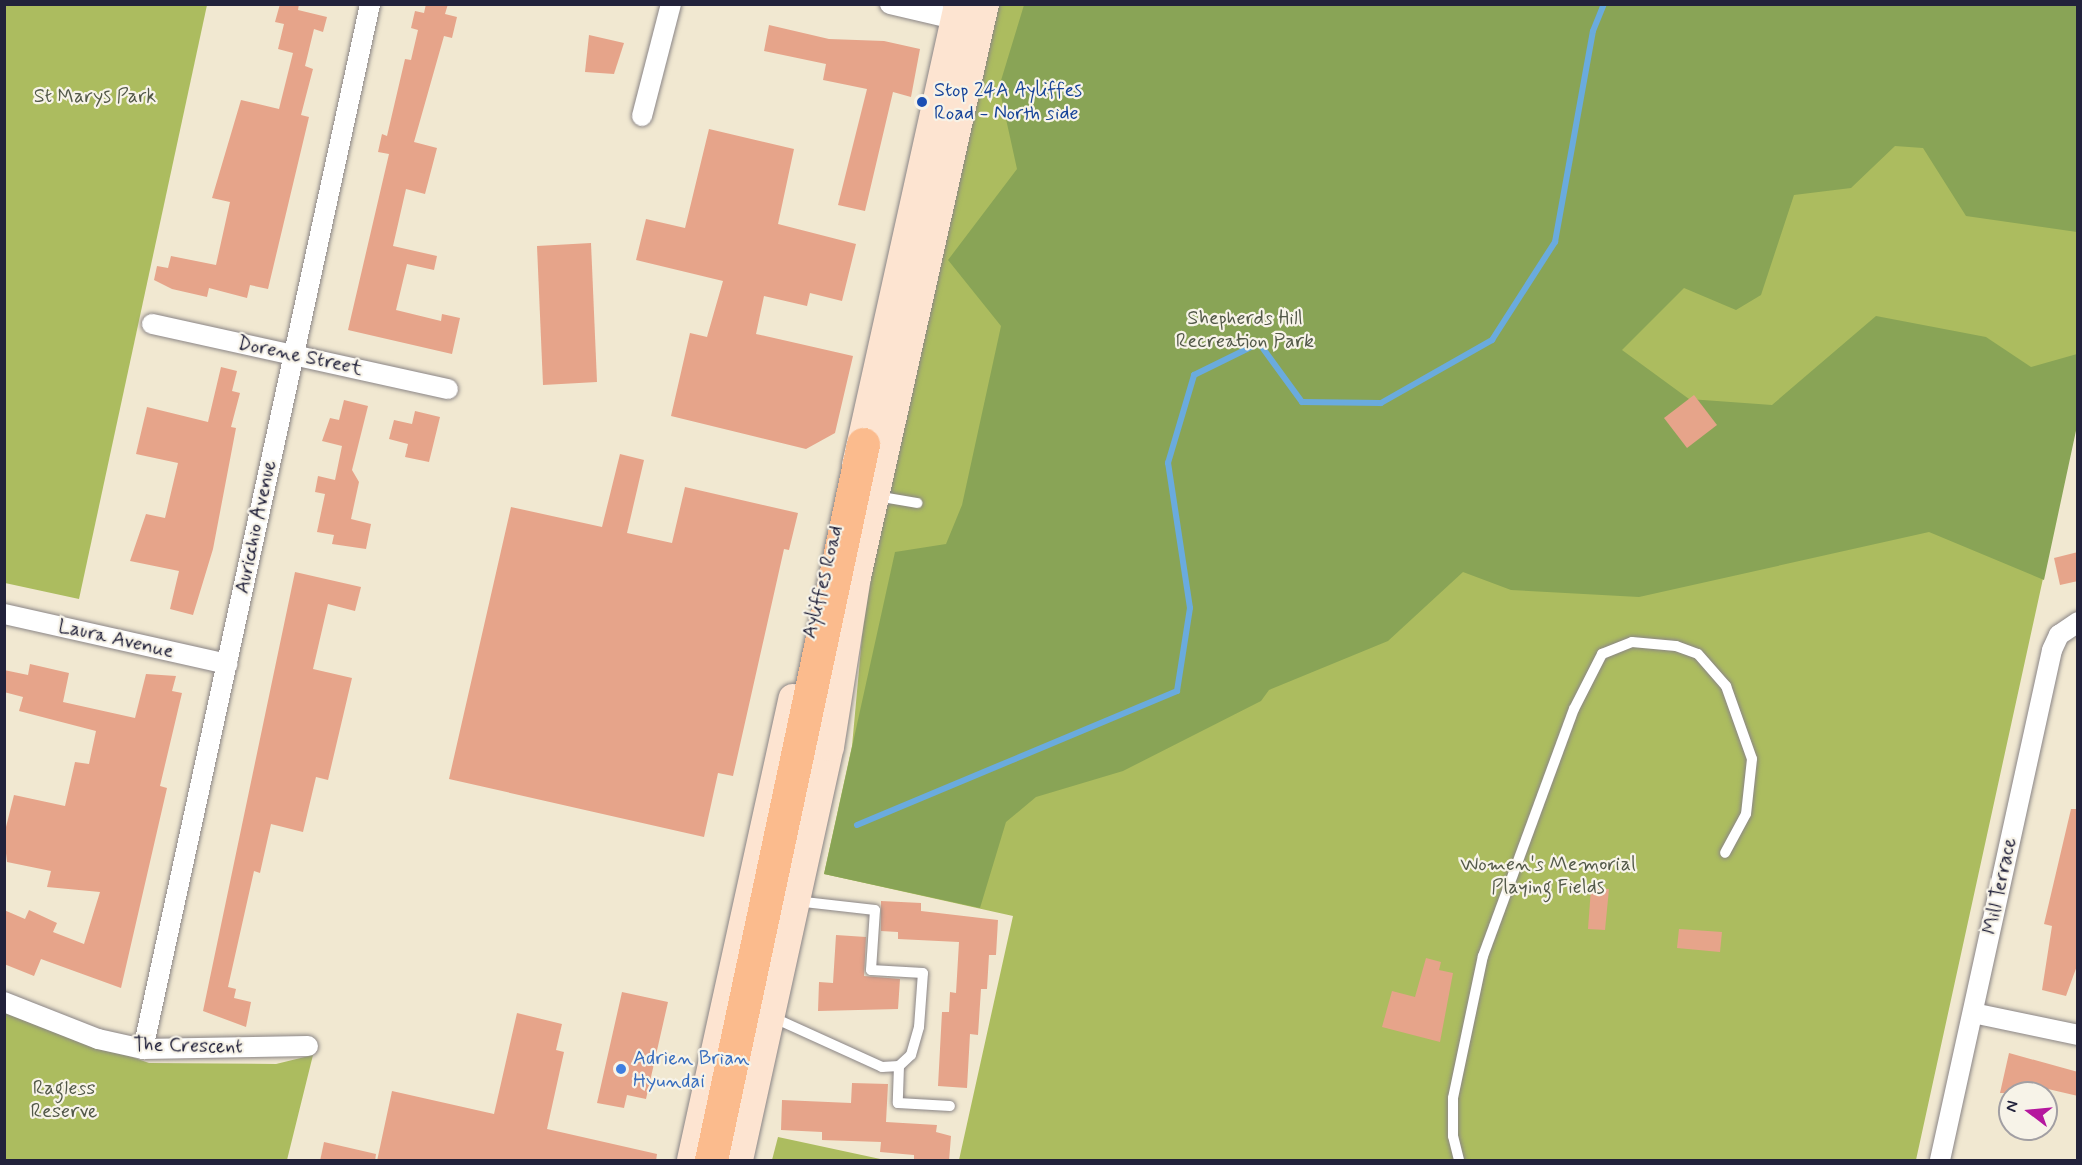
<!DOCTYPE html>
<html>
<head>
<meta charset="utf-8">
<style>
  body { margin:0 }
  #map { position:relative; width:2082px; height:1165px; overflow:hidden; background:#f1e8d1; font-family:Mynerve,sans-serif }
  div>[style] { position:absolute }
  [style*='--x'] { left:calc(var(--x)*1px); top:calc(var(--y)*1px); width:calc(var(--w)*1px); rotate:calc(var(--a)*1deg) }
  .green>* { inset:0; background:#acbc5f }
  .forest>* { inset:0; background:#89a456 }
  .stream>* { height:6px; margin:-3px; padding:0 3px; transform-origin:3px; border-radius:3px; background:#6aabde }
  .building>* { inset:0; background:#e6a48a }
  .roads { filter:drop-shadow(0 0 2px #8a8586) drop-shadow(0 0 2px #8a8586) }
  .lane>* { height:10px; margin:-5px; padding:0 5px; transform-origin:5px; border-radius:5px; background:#fff }
  .street>* { height:20px; margin:-10px; padding:0 10px; transform-origin:10px; border-radius:10px; background:#fff }
  .secondary>* { height:28px; margin:-14px; padding:0 14px; transform-origin:14px; border-radius:14px; background:#fde4d1 }
  .highway>* { height:33px; margin:-16.5px; padding:0 16.5px; transform-origin:16.5px; border-radius:16.5px; background:#fbbb8d }
  .dots>* { width:16px; height:16px; translate:-50% -50%; box-sizing:border-box; border:3px solid #f7f3e8; border-radius:50% }
  span { translate:-50% -50%; white-space:nowrap; text-align:center; line-height:1.15; -webkit-text-stroke:4.5px #f7f3e8; paint-order:stroke }
  .transit-label { font-size:20px; color:#164399 }
  .left { translate:0 -50%; text-align:left }
  .park-label { font-size:20px; color:#525848 }
  .street-label { font-size:20px; color:#22223b }
  .shop-label { font-size:20px; color:#366cbe }
  .frame { position:absolute; inset:0; border:6px solid #22223b; pointer-events:none }
  .north { position:absolute; left:1998px; top:1081px; width:60px; height:60px; box-sizing:border-box; background:#f7f3e8; border:2px solid #a29fa3; border-radius:50%; rotate:286deg; font-size:16px; font-weight:700; line-height:24px; text-align:center; color:#22223b }
  .north::after { content:''; display:block; margin:auto; width:21px; height:27px; background:#b5179e; clip-path:polygon(50% 0,100% 100%,50% 72%,0 100%) }
</style>
</head>
<body>
<div id="map">
  <div class="green">
    <div style="clip-path:polygon(5px 4px,207px 5px,79px 599px,5px 583px)"></div>
    <div style="clip-path:polygon(985px 5px,2077px 5px,2077px 423px,1916px 1160px,959px 1160px,1013px 916px,824px 874px,852px 746px,875px 495px)"></div>
    <div style="clip-path:polygon(4px 1012px,149px 1063px,276px 1064px,313px 1055px,287px 1160px,5px 1160px)"></div>
    <div style="clip-path:polygon(778px 1137px,885px 1160px,772px 1160px)"></div>
  </div>
  <div class="forest">
    <div style="clip-path:polygon(1024px 5px,2077px 5px,2077px 232px,1966px 216px,1923px 148px,1895px 146px,1851px 188px,1794px 195px,1761px 295px,1736px 310px,1684px 288px,1622px 350px,1689px 399px,1772px 405px,1876px 316px,1986px 337px,2031px 367px,2077px 354px,2077px 426px,2044px 580px,1929px 532px,1639px 597px,1511px 590px,1463px 572px,1388px 641px,1269px 690px,1261px 701px,1123px 771px,1036px 797px,1006px 822px,980px 908px,824px 874px,895px 552px,946px 544px,962px 505px,1001px 326px,948px 260px,1017px 169px,999px 87px)"></div>
  </div>
  <div class="stream">
    <div style="--x:857;--y:825;--w:347;--a:-22.7"></div>
    <div style="--x:1177;--y:691;--w:84;--a:-81.1"></div>
    <div style="--x:1190;--y:608;--w:147;--a:-98.6"></div>
    <div style="--x:1168;--y:463;--w:92;--a:-73.5"></div>
    <div style="--x:1194;--y:375;--w:72;--a:-26.2"></div>
    <div style="--x:1259;--y:343;--w:73;--a:53.9"></div>
    <div style="--x:1302;--y:402;--w:79;--a:0.7"></div>
    <div style="--x:1381;--y:403;--w:128;--a:-29.6"></div>
    <div style="--x:1492;--y:340;--w:117;--a:-57.3"></div>
    <div style="--x:1555;--y:242;--w:214;--a:-79.8"></div>
    <div style="--x:1593;--y:31;--w:29;--a:-68"></div>
  </div>
  <div class="building">
    <div style="clip-path:polygon(280px 4px,299px 4px,298px 10px,327px 17px,323px 32px,314px 29px,305px 66px,313px 69px,301px 115px,309px 117px,268px 289px,250px 285px,247px 298px,209px 288px,207px 297px,172px 289px,154px 280px,157px 266px,168px 268px,171px 256px,216px 265px,230px 202px,212px 198px,241px 100px,279px 109px,293px 53px,278px 49px,284px 24px,275px 22px)"></div>
    <div style="clip-path:polygon(426px 4px,448px 4px,445px 14px,457px 17px,452px 38px,444px 36px,414px 142px,437px 148px,425px 194px,406px 189px,393px 246px,437px 256px,434px 270px,407px 264px,396px 310px,441px 321px,442px 314px,460px 318px,452px 354px,348px 330px,389px 154px,378px 152px,382px 134px,387px 136px,405px 59px,411px 60px,418px 30px,411px 28px,415px 11px,424px 13px)"></div>
    <div style="clip-path:polygon(769px 25px,829px 39px,884px 41px,920px 49px,911px 97px,893px 92px,865px 211px,838px 205px,867px 89px,823px 80px,826px 64px,764px 51px)"></div>
    <div style="clip-path:polygon(589px 35px,624px 43px,614px 74px,585px 72px)"></div>
    <div style="clip-path:polygon(709px 129px,794px 149px,778px 224px,856px 244px,842px 301px,810px 293px,807px 306px,764px 296px,756px 334px,853px 356px,835px 433px,806px 449px,671px 416px,690px 333px,707px 337px,723px 281px,636px 260px,646px 219px,685px 228px)"></div>
    <div style="clip-path:polygon(591px 243px,597px 382px,543px 385px,537px 246px)"></div>
    <div style="clip-path:polygon(221px 367px,237px 371px,232px 391px,240px 393px,231px 427px,236px 428px,213px 549px,193px 615px,170px 609px,179px 571px,130px 561px,146px 514px,165px 518px,178px 463px,136px 454px,147px 407px,208px 422px)"></div>
    <div style="clip-path:polygon(1694px 395px,1717px 425px,1687px 448px,1664px 418px)"></div>
    <div style="clip-path:polygon(344px 400px,368px 406px,352px 470px,359px 482px,351px 519px,371px 524px,366px 549px,332px 544px,334px 535px,317px 532px,325px 494px,315px 492px,318px 476px,335px 480px,342px 446px,322px 441px,330px 418px,339px 420px)"></div>
    <div style="clip-path:polygon(415px 411px,440px 417px,429px 462px,405px 457px,408px 444px,389px 439px,394px 420px,412px 424px)"></div>
    <div style="clip-path:polygon(620px 454px,644px 460px,627px 533px,672px 543px,685px 487px,798px 513px,789px 550px,784px 549px,733px 776px,718px 773px,704px 837px,449px 779px,511px 507px,602px 527px)"></div>
    <div style="clip-path:polygon(2078px 552px,2078px 581px,2060px 585px,2054px 558px)"></div>
    <div style="clip-path:polygon(295px 572px,361px 587px,355px 611px,328px 604px,313px 669px,352px 678px,328px 780px,316px 777px,303px 832px,271px 824px,260px 873px,254px 871px,228px 987px,236px 989px,234px 998px,251px 1002px,246px 1027px,203px 1011px)"></div>
    <div style="clip-path:polygon(30px 664px,69px 673px,63px 702px,135px 718px,146px 674px,176px 676px,172px 691px,182px 693px,160px 786px,167px 788px,121px 988px,41px 959px,34px 976px,4px 964px,4px 910px,25px 919px,29px 910px,57px 923px,53px 932px,84px 944px,100px 892px,47px 887px,51px 871px,7px 862px,4px 835px,14px 795px,65px 806px,75px 762px,89px 764px,96px 731px,19px 711px,23px 697px,4px 692px,4px 670px,28px 675px)"></div>
    <div style="clip-path:polygon(2071px 809px,2078px 809px,2078px 963px,2066px 996px,2042px 990px,2052px 926px,2044px 924px)"></div>
    <div style="clip-path:polygon(1591px 888px,1609px 889px,1605px 930px,1588px 929px)"></div>
    <div style="clip-path:polygon(881px 901px,921px 903px,921px 911px,998px 920px,996px 955px,989px 955px,987px 989px,981px 989px,978px 1035px,970px 1034px,967px 1088px,938px 1086px,942px 1012px,949px 1012px,950px 992px,956px 993px,959px 942px,898px 939px,898px 932px,881px 931px)"></div>
    <div style="clip-path:polygon(1679px 929px,1722px 932px,1720px 952px,1677px 948px)"></div>
    <div style="clip-path:polygon(836px 935px,866px 937px,864px 976px,900px 979px,898px 1009px,818px 1011px,819px 982px,833px 983px)"></div>
    <div style="clip-path:polygon(1426px 958px,1441px 962px,1439px 970px,1453px 973px,1440px 1042px,1382px 1027px,1392px 991px,1415px 997px)"></div>
    <div style="clip-path:polygon(622px 992px,668px 1002px,646px 1099px,627px 1095px,624px 1108px,597px 1103px)"></div>
    <div style="clip-path:polygon(517px 1013px,562px 1024px,556px 1050px,564px 1052px,547px 1129px,657px 1154px,656px 1161px,377px 1161px,392px 1091px,494px 1114px)"></div>
    <div style="clip-path:polygon(2009px 1053px,2078px 1072px,2078px 1096px,2035px 1086px,2033px 1093px,2000px 1093px)"></div>
    <div style="clip-path:polygon(852px 1083px,888px 1084px,886px 1122px,937px 1125px,936px 1132px,951px 1136px,949px 1161px,914px 1161px,914px 1155px,880px 1152px,881px 1142px,822px 1140px,822px 1132px,781px 1130px,782px 1100px,851px 1103px)"></div>
    <div style="clip-path:polygon(324px 1142px,376px 1154px,375px 1161px,320px 1161px)"></div>
  </div>
  <div class="roads">
    <div class="lane">
      <div style="--x:876;--y:496;--w:42;--a:9.7"></div>
      <div style="--x:772;--y:1017;--w:121;--a:24.4"></div>
      <div style="--x:882;--y:1067;--w:17;--a:-3"></div>
      <div style="--x:899;--y:1066;--w:16;--a:-43"></div>
      <div style="--x:911;--y:1055;--w:29;--a:-74"></div>
      <div style="--x:919;--y:1027;--w:54;--a:-85.8"></div>
      <div style="--x:923;--y:973;--w:52;--a:-176.7"></div>
      <div style="--x:871;--y:970;--w:60;--a:-86.2"></div>
      <div style="--x:875;--y:910;--w:80;--a:-173.5"></div>
      <div style="--x:899;--y:1066;--w:37;--a:92"></div>
      <div style="--x:898;--y:1103;--w:52;--a:3.3"></div>
      <div style="--x:1459;--y:1160;--w:25;--a:-104"></div>
      <div style="--x:1453;--y:1136;--w:38;--a:-90"></div>
      <div style="--x:1453;--y:1098;--w:145;--a:-78.1"></div>
      <div style="--x:1483;--y:956;--w:263;--a:-69.8"></div>
      <div style="--x:1574;--y:709;--w:62;--a:-63"></div>
      <div style="--x:1602;--y:654;--w:32;--a:-22"></div>
      <div style="--x:1632;--y:642;--w:44;--a:5.2"></div>
      <div style="--x:1676;--y:646;--w:23;--a:20"></div>
      <div style="--x:1698;--y:654;--w:43;--a:48.8"></div>
      <div style="--x:1726;--y:686;--w:77;--a:70.4"></div>
      <div style="--x:1752;--y:759;--w:55;--a:96.2"></div>
      <div style="--x:1746;--y:814;--w:44;--a:118.3"></div>
    </div>
    <div class="street">
      <div style="--x:890;--y:4;--w:79;--a:13.2"></div>
      <div style="--x:642;--y:116;--w:116;--a:-75.5"></div>
      <div style="--x:152;--y:324;--w:303;--a:12.4"></div>
      <div style="--x:4;--y:614;--w:229;--a:12.6"></div>
      <div style="--x:4;--y:1002;--w:101;--a:21.5"></div>
      <div style="--x:98;--y:1039;--w:46;--a:12.5"></div>
      <div style="--x:143;--y:1049;--w:165;--a:-1"></div>
      <div style="--x:1973;--y:1013;--w:107;--a:11.8"></div>
      <div style="--x:143;--y:1049;--w:1069;--a:-77.74"></div>
      <div style="--x:1940;--y:1160;--w:522;--a:-77.61"></div>
      <div style="--x:2052;--y:650;--w:17;--a:-65"></div>
      <div style="--x:2059;--y:635;--w:23;--a:-34"></div>
    </div>
    <div class="secondary">
      <div style="--x:856;--y:465;--w:472;--a:-77.5"></div>
      <div style="--x:691;--y:1160;--w:473;--a:-77.6"></div>
      <div style="--x:739;--y:1160;--w:423;--a:-77.6"></div>
      <div style="--x:830;--y:747;--w:172;--a:-81"></div>
      <div style="--x:857;--y:577;--w:587;--a:-77.41"></div>
    </div>
    <div class="highway">
      <div style="--x:711;--y:1160;--w:732;--a:-78.01"></div>
    </div>
  </div>
  <div class="dots">
    <div style="left:922px;top:102px;background:#1a4fb4"></div>
    <div style="left:621px;top:1069px;background:#3f7fe0"></div>
  </div>
  <div class="transit-label">
    <span class="left" style="left:934px;top:102px">Stop 24A Ayliffes<br>Road - North side</span>
  </div>
  <div class="park-label">
    <span style="left:95px;top:96px">St Marys Park</span>
    <span style="left:1245px;top:330px">Shepherds Hill<br>Recreation Park</span>
    <span style="left:1548px;top:876px">Women's Memorial<br>Playing Fields</span>
    <span style="left:64px;top:1100px">Ragless<br>Reserve</span>
  </div>
  <div class="street-label">
    <span style="left:300px;top:356px;rotate:12deg">Dorene Street</span>
    <span style="left:256px;top:527px;rotate:-78deg">Auricchio Avenue</span>
    <span style="left:823px;top:582px;rotate:-76deg">Ayliffes Road</span>
    <span style="left:116px;top:639px;rotate:13deg">Laura Avenue</span>
    <span style="left:2000px;top:886px;rotate:-78deg">Mill Terrace</span>
    <span style="left:188px;top:1046px;rotate:1deg">The Crescent</span>
  </div>
  <div class="shop-label">
    <span class="left" style="left:633px;top:1070px">Adrien Brian<br>Hyundai</span>
  </div>
  <div class="frame"></div>
  <div class="north">N</div>
</div>
</body>
</html>
